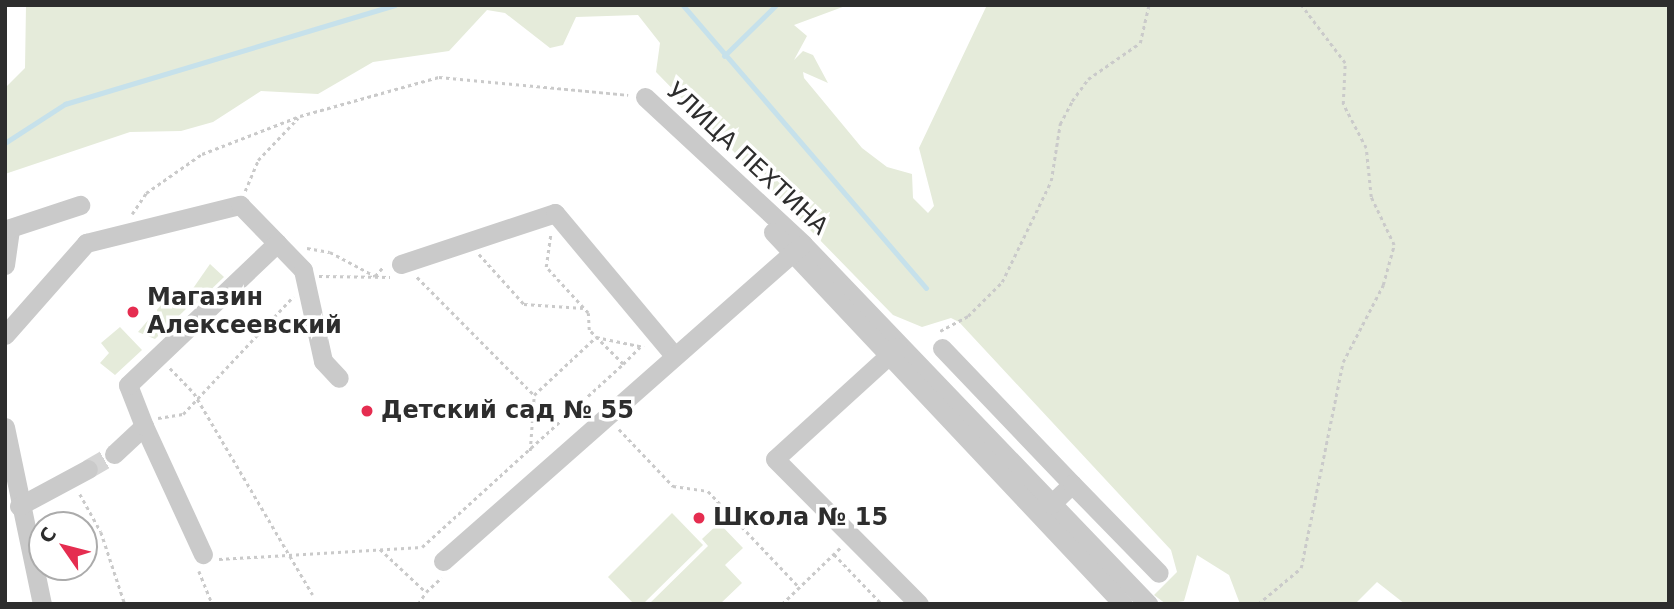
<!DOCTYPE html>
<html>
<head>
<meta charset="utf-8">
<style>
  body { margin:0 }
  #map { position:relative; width:1674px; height:609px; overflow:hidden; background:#fff; font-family:"DejaVu Sans",sans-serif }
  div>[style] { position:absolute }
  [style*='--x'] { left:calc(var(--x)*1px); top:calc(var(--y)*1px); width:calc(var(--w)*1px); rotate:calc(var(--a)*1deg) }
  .green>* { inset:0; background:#e5ebda }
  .stream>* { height:4.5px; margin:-2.25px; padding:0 2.25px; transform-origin:2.25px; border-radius:2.25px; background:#c6e1eb }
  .minor-tunnel>* { height:19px; margin-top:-9.5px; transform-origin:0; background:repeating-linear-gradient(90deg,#d5d5d5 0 19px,transparent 0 29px) }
  .path>* { height:2.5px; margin-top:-1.25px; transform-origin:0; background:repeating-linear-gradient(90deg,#cacaca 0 3.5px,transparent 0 7px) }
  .minor>* { height:19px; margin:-9.5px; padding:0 9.5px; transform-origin:9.5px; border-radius:9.5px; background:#cacaca }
  .dots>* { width:19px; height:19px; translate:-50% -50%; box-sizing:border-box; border:4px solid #fff; border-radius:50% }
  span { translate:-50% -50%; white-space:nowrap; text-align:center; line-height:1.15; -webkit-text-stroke:7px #fff; paint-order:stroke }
  .street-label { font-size:24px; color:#2d2d2d }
  .poi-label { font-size:24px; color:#2d2d2d; font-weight:700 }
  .left { translate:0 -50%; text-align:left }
  .frame { position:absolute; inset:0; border:7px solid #2d2d2d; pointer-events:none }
  .north { position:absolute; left:28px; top:511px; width:70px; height:70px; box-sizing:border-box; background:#fff; border:2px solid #ababab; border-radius:50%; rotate:305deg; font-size:19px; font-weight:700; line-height:28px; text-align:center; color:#2d2d2d }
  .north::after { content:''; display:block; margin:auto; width:24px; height:32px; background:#e52d50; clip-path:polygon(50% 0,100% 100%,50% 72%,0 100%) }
</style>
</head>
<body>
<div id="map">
  <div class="green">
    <div style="clip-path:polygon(26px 5px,848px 5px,794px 25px,807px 36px,794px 60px,803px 51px,813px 55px,828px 83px,803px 72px,804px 78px,862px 148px,887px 167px,912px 174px,913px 198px,928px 213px,934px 206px,919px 148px,987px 5px,1669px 5px,1669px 604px,1405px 604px,1377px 582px,1355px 604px,1240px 604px,1229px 575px,1197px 555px,1184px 601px,1166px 604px,1154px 595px,1177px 572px,1171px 550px,959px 322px,951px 318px,922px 327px,893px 315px,656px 72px,660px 43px,638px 15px,576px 17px,563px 45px,550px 48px,505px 13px,487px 10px,449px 51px,373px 62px,318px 94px,261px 91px,213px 122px,181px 131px,130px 132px,5px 174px,5px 88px,25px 68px)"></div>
    <div style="clip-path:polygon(210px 264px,224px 277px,195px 305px,187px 297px)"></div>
    <div style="clip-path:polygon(168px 297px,187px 308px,155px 339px,138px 332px)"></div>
    <div style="clip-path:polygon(120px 327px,142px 350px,115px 375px,100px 363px,109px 353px,101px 343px)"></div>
    <div style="clip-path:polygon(672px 513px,703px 545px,643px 604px,634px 604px,608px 577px)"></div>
    <div style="clip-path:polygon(719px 523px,743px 548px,725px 565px,742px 583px,720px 604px,649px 604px,708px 546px,702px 539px)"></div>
  </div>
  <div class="stream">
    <div style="--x:683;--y:5;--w:373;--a:49.3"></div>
    <div style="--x:724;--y:56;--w:73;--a:-44.4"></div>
    <div style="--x:5;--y:143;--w:72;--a:-33"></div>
    <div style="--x:65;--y:104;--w:344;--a:-16.7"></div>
  </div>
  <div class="minor-tunnel">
    <div style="--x:88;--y:469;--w:30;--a:-30"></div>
  </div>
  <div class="path">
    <div style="--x:245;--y:191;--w:34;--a:-67"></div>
    <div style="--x:258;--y:160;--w:58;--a:-46.4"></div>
    <div style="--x:132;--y:214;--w:25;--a:-56"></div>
    <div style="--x:146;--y:193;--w:68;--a:-34.9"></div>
    <div style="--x:202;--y:154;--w:105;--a:-21.2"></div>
    <div style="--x:300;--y:116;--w:144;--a:-15.7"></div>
    <div style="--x:439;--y:77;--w:190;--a:5.4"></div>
    <div style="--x:307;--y:248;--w:23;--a:10"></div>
    <div style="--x:330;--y:252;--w:51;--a:28.1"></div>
    <div style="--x:375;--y:276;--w:13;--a:-48"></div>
    <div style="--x:479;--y:254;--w:67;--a:48"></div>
    <div style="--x:524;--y:304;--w:59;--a:3.9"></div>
    <div style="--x:319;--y:276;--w:71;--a:0.8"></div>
    <div style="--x:417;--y:277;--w:166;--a:45.2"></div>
    <div style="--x:534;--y:395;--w:85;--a:-43.1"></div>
    <div style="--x:596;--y:337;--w:49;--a:11.8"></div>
    <div style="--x:940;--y:331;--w:32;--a:-28"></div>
    <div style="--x:968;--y:316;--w:48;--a:-45"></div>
    <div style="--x:1002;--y:282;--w:112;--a:-64.1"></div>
    <div style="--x:1051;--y:181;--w:58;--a:-81"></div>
    <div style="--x:1060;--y:124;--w:26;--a:-62"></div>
    <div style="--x:1072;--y:101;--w:27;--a:-54"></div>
    <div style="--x:1088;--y:79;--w:63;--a:-34.7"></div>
    <div style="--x:1140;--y:43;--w:39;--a:-77"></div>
    <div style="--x:623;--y:364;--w:24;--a:-45"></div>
    <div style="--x:170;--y:368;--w:35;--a:46"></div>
    <div style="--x:194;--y:393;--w:234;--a:59.5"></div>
    <div style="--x:158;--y:418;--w:25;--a:-9"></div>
    <div style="--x:183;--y:414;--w:161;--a:-46.8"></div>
    <div style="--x:619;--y:429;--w:79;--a:46.5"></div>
    <div style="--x:673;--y:486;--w:35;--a:8"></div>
    <div style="--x:708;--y:491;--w:132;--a:46.5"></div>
    <div style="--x:530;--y:451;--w:56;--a:-85.9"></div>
    <div style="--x:80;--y:494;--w:43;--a:61.1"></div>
    <div style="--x:101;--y:532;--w:76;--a:71.6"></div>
    <div style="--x:380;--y:549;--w:63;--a:43.1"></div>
    <div style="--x:426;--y:592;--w:21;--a:-43"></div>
    <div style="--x:834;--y:554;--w:69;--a:46.2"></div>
    <div style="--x:219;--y:559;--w:203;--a:-3.4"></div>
    <div style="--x:422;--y:547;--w:272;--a:-42.3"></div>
    <div style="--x:623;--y:364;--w:48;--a:-135"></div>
    <div style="--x:589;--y:330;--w:17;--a:-93"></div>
    <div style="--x:588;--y:313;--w:62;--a:-132.4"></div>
    <div style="--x:546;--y:267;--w:34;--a:-82"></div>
    <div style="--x:199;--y:571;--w:35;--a:68"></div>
    <div style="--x:418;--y:604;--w:14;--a:-56"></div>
    <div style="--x:782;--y:604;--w:81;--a:-44"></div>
    <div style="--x:1258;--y:604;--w:56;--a:-39.9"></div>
    <div style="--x:1301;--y:568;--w:210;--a:-78.5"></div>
    <div style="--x:1343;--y:362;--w:87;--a:-62.5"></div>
    <div style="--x:1383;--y:285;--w:41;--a:-74.6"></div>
    <div style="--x:1394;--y:245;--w:53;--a:-115.6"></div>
    <div style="--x:1371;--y:197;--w:49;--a:-95.8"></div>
    <div style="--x:1366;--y:148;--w:50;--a:-117.6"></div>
    <div style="--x:1343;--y:104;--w:41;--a:-87.2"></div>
    <div style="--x:1345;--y:63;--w:73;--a:-127.2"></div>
  </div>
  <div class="minor">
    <div style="--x:645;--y:97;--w:216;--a:42.9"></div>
    <div style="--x:803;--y:244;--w:499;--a:46.2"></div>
    <div style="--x:773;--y:232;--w:511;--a:46.75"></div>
    <div style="--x:401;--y:264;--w:162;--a:-18.3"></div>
    <div style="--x:555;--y:213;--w:184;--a:50.1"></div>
    <div style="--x:5;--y:265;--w:37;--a:-82"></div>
    <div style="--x:10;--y:228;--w:74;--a:-18.2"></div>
    <div style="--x:5;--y:335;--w:123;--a:-48.6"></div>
    <div style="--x:86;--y:243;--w:159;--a:-13.9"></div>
    <div style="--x:240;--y:205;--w:53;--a:45.8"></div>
    <div style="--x:898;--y:347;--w:166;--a:137.7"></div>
    <div style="--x:775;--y:459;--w:204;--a:45.2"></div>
    <div style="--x:942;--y:348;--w:188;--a:46.3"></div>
    <div style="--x:1072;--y:484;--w:29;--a:136"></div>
    <div style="--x:144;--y:426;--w:141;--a:65.3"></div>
    <div style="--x:5;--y:427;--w:181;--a:78.2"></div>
    <div style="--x:114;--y:454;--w:41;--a:-43"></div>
    <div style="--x:144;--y:426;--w:44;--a:-111.3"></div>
    <div style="--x:128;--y:385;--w:206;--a:-43.6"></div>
    <div style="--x:277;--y:243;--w:37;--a:46"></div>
    <div style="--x:303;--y:270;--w:93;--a:77.6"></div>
    <div style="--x:323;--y:361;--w:23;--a:47"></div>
    <div style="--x:1072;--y:484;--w:124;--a:45.7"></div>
    <div style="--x:19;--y:506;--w:78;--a:-28.2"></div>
    <div style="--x:443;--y:561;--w:478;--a:-41.4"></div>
  </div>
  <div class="dots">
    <div style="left:133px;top:312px;background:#e52d50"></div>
    <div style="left:367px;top:411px;background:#e52d50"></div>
    <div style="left:699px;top:518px;background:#e52d50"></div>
  </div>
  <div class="street-label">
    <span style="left:747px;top:159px;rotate:43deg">УЛИЦА ПЕХТИНА</span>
  </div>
  <div class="poi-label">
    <span class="left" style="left:147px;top:312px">Магазин<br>Алексеевский</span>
    <span class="left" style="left:381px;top:411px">Детский сад № 55</span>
    <span class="left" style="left:713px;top:518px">Школа № 15</span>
  </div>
  <div class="frame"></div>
  <div class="north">С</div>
</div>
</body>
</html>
